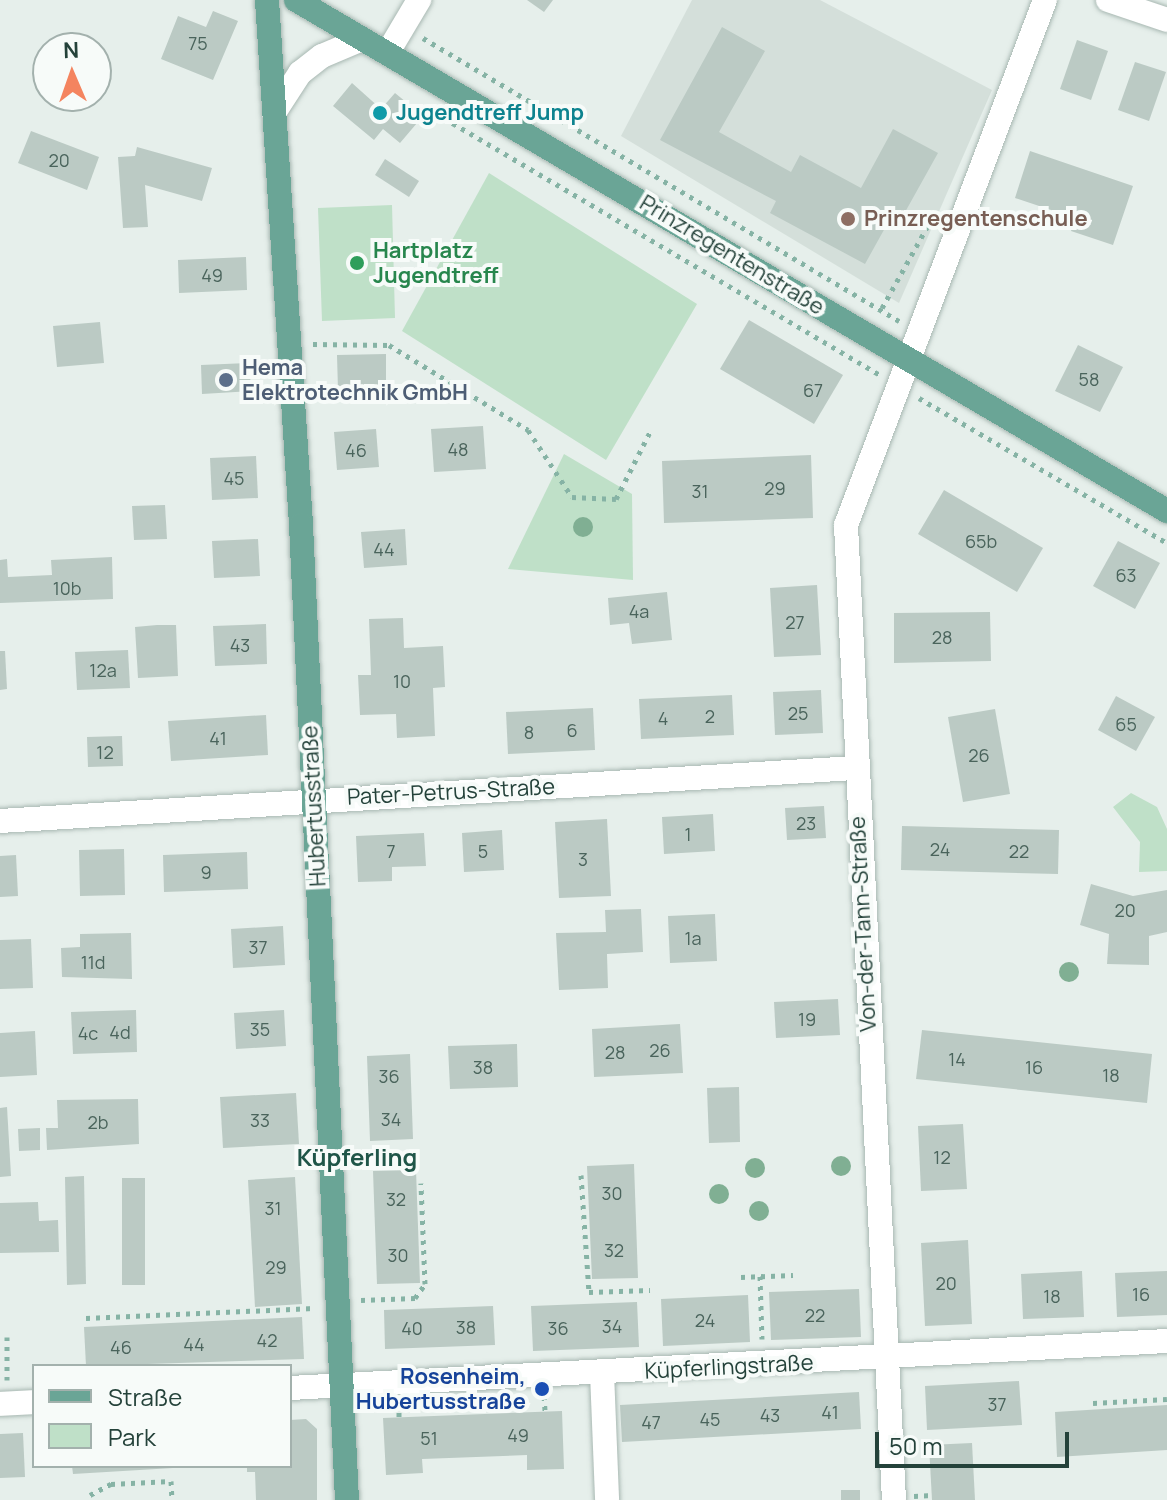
<!DOCTYPE html>
<html>
<head>
<meta charset="utf-8">
<style>
  body { margin:0 }
  #map { position:relative; width:1167px; height:1500px; overflow:hidden; background:#e6efeb; font-family:Manrope,sans-serif }
  div>[style] { position:absolute }
  [style*='--x'] { left:calc(var(--x)*1px); top:calc(var(--y)*1px); width:calc(var(--w)*1px); rotate:calc(var(--a)*1deg) }
  .built>* { inset:0; background:#d4dfda }
  .green>* { inset:0; background:#bfe0c8 }
  .building>* { inset:0; background:#bbcac4 }
  .path>* { height:5px; margin-top:-2.5px; transform-origin:0; background:repeating-linear-gradient(90deg,#86b3a5 0 4px,transparent 0 10px) }
  .roads { filter:drop-shadow(0 0 2px #a8b8b2) drop-shadow(0 0 2px #a8b8b2) }
  .minor>* { height:24px; margin:-12px; padding:0 12px; transform-origin:12px; border-radius:12px; background:#fff }
  .major>* { height:24px; margin:-12px; padding:0 12px; transform-origin:12px; border-radius:12px; background:#6aa596 }
  .trees>* { width:20px; height:20px; margin:-10px; border-radius:50%; background:#80af93 }
  .dots>* { width:22px; height:22px; translate:-50% -50%; box-sizing:border-box; border:4px solid #f7fbf9; border-radius:50% }
  span { translate:-50% -50%; white-space:nowrap; text-align:center; line-height:1.15; -webkit-text-stroke:8px #f7fbf9; paint-order:stroke }
  .number-label { font-size:18px; color:#4a645c }
  .number-label span { -webkit-text-stroke-width:0 }
  .culture-label { font-size:22px; color:#0d838f; font-weight:700 }
  .left { translate:0 -50%; text-align:left }
  .education-label { font-size:22px; color:#785e54; font-weight:700 }
  .leisure-label { font-size:22px; color:#27864d; font-weight:700 }
  .street-label { font-size:22px; color:#24423a }
  .service-label { font-size:22px; color:#4e5e75; font-weight:700 }
  .transit-label { font-size:22px; color:#164399; font-weight:700 }
  .right { translate:-100% -50%; text-align:right }
  .neighbourhood-label { font-size:24px; color:#1f5548; font-weight:700 }
  .legend { position:absolute; left:32px; top:1364px; width:260px; height:104px; box-sizing:border-box; background:#f7fbf9; border:2px solid #a3b1ad; margin:0; padding:10px 14px; list-style:none; font-size:24px; color:#24423a }
  .legend li { display:flex; align-items:center; gap:16px; height:40px }
  .legend b { width:40px; border:2px solid #a3b1ad }
  .north { position:absolute; left:32px; top:32px; width:80px; height:80px; box-sizing:border-box; background:#f7fbf9; border:2px solid #a3b1ad; border-radius:50%; rotate:358deg; font-size:22px; font-weight:700; line-height:32px; text-align:center; color:#24423a }
  .north::after { content:''; display:block; margin:auto; width:28px; height:36px; background:#f4845f; clip-path:polygon(50% 0,100% 100%,50% 72%,0 100%) }
  .scale { position:absolute; left:875px; top:1432px; width:194px; height:36px; box-sizing:border-box; border:4px solid #24423a; border-top:0; padding-left:10px; font-size:24px; line-height:28px; white-space:nowrap; color:#24423a; -webkit-text-stroke:6px #f7fbf9; paint-order:stroke }
</style>
</head>
<body>
<div id="map">
  <div class="built">
    <div style="clip-path:polygon(692px 0,820px 0,992px 90px,899px 303px,621px 136px)"></div>
  </div>
  <div class="green">
    <div style="clip-path:polygon(489px 173px,697px 304px,606px 460px,402px 331px)"></div>
    <div style="clip-path:polygon(392px 205px,395px 318px,322px 321px,318px 208px)"></div>
    <div style="clip-path:polygon(564px 454px,632px 494px,633px 580px,508px 569px)"></div>
    <div style="clip-path:polygon(1131px 793px,1157px 807px,1167px 829px,1167px 871px,1139px 872px,1140px 842px,1113px 807px)"></div>
  </div>
  <div class="building">
    <div style="clip-path:polygon(527px 0,553px 0,544px 12px)"></div>
    <div style="clip-path:polygon(213px 11px,238px 21px,213px 80px,161px 59px,178px 16px,206px 27px)"></div>
    <div style="clip-path:polygon(722px 27px,765px 51px,719px 132px,791px 172px,800px 155px,861px 188px,893px 129px,938px 153px,904px 214px,895px 210px,865px 264px,770px 213px,776px 201px,660px 140px)"></div>
    <div style="clip-path:polygon(1077px 40px,1108px 51px,1091px 100px,1060px 89px)"></div>
    <div style="clip-path:polygon(1135px 62px,1166px 72px,1149px 121px,1118px 110px)"></div>
    <div style="clip-path:polygon(352px 83px,381px 109px,395px 93px,423px 116px,400px 143px,383px 129px,374px 140px,333px 106px)"></div>
    <div style="clip-path:polygon(31px 131px,99px 157px,87px 190px,18px 163px)"></div>
    <div style="clip-path:polygon(137px 147px,212px 168px,202px 201px,145px 185px,148px 227px,123px 228px,118px 157px,135px 156px)"></div>
    <div style="clip-path:polygon(1030px 151px,1133px 186px,1113px 245px,1071px 231px,1075px 218px,1015px 198px)"></div>
    <div style="clip-path:polygon(385px 159px,419px 181px,409px 197px,375px 175px)"></div>
    <div style="clip-path:polygon(246px 257px,247px 290px,179px 293px,178px 260px)"></div>
    <div style="clip-path:polygon(749px 320px,843px 375px,814px 424px,720px 369px)"></div>
    <div style="clip-path:polygon(100px 322px,104px 363px,57px 367px,53px 326px)"></div>
    <div style="clip-path:polygon(1078px 345px,1123px 367px,1100px 412px,1055px 391px)"></div>
    <div style="clip-path:polygon(386px 354px,386px 390px,338px 390px,337px 355px)"></div>
    <div style="clip-path:polygon(248px 363px,252px 391px,202px 394px,201px 365px)"></div>
    <div style="clip-path:polygon(483px 426px,486px 469px,434px 472px,431px 429px)"></div>
    <div style="clip-path:polygon(376px 429px,379px 467px,337px 470px,334px 432px)"></div>
    <div style="clip-path:polygon(811px 455px,813px 518px,664px 523px,662px 461px)"></div>
    <div style="clip-path:polygon(256px 456px,258px 498px,212px 500px,210px 458px)"></div>
    <div style="clip-path:polygon(944px 490px,1043px 548px,1017px 592px,918px 534px)"></div>
    <div style="clip-path:polygon(165px 505px,167px 539px,134px 540px,132px 506px)"></div>
    <div style="clip-path:polygon(405px 529px,407px 565px,364px 568px,361px 532px)"></div>
    <div style="clip-path:polygon(258px 539px,260px 576px,214px 578px,212px 541px)"></div>
    <div style="clip-path:polygon(1118px 541px,1160px 563px,1135px 609px,1093px 586px)"></div>
    <div style="clip-path:polygon(112px 557px,113px 599px,0 603px,0 560px,7px 559px,8px 577px,52px 575px,51px 560px)"></div>
    <div style="clip-path:polygon(817px 585px,821px 655px,774px 657px,770px 588px)"></div>
    <div style="clip-path:polygon(667px 592px,672px 640px,632px 644px,629px 623px,610px 625px,608px 598px)"></div>
    <div style="clip-path:polygon(990px 612px,991px 661px,894px 663px,894px 613px)"></div>
    <div style="clip-path:polygon(403px 618px,404px 648px,443px 646px,445px 687px,433px 688px,435px 736px,397px 738px,396px 714px,360px 715px,358px 675px,371px 675px,369px 619px)"></div>
    <div style="clip-path:polygon(266px 624px,267px 664px,215px 666px,213px 626px)"></div>
    <div style="clip-path:polygon(157px 625px,176px 625px,178px 676px,138px 678px,135px 627px)"></div>
    <div style="clip-path:polygon(128px 650px,130px 688px,77px 690px,75px 652px)"></div>
    <div style="clip-path:polygon(0 651px,5px 651px,7px 689px,0 690px)"></div>
    <div style="clip-path:polygon(821px 690px,823px 733px,775px 735px,773px 692px)"></div>
    <div style="clip-path:polygon(732px 695px,734px 735px,641px 739px,639px 699px)"></div>
    <div style="clip-path:polygon(1116px 696px,1155px 717px,1136px 751px,1098px 730px)"></div>
    <div style="clip-path:polygon(593px 708px,595px 750px,508px 754px,506px 712px)"></div>
    <div style="clip-path:polygon(995px 709px,1010px 794px,963px 802px,948px 717px)"></div>
    <div style="clip-path:polygon(266px 715px,268px 755px,171px 761px,168px 721px)"></div>
    <div style="clip-path:polygon(122px 736px,123px 766px,88px 767px,87px 737px)"></div>
    <div style="clip-path:polygon(824px 806px,826px 838px,787px 840px,785px 808px)"></div>
    <div style="clip-path:polygon(713px 814px,715px 851px,664px 854px,662px 817px)"></div>
    <div style="clip-path:polygon(607px 819px,611px 896px,559px 898px,555px 822px)"></div>
    <div style="clip-path:polygon(902px 826px,1059px 830px,1058px 874px,901px 870px)"></div>
    <div style="clip-path:polygon(502px 830px,504px 870px,464px 872px,462px 833px)"></div>
    <div style="clip-path:polygon(424px 833px,426px 866px,392px 867px,392px 881px,358px 882px,356px 836px)"></div>
    <div style="clip-path:polygon(124px 849px,125px 895px,80px 896px,79px 850px)"></div>
    <div style="clip-path:polygon(247px 852px,248px 889px,164px 892px,163px 855px)"></div>
    <div style="clip-path:polygon(16px 855px,18px 896px,0 897px,0 856px)"></div>
    <div style="clip-path:polygon(1091px 884px,1133px 896px,1167px 890px,1167px 932px,1149px 936px,1149px 965px,1107px 964px,1109px 934px,1080px 925px)"></div>
    <div style="clip-path:polygon(641px 909px,643px 952px,607px 954px,608px 988px,559px 990px,556px 933px,606px 932px,605px 910px)"></div>
    <div style="clip-path:polygon(715px 914px,717px 961px,670px 963px,668px 916px)"></div>
    <div style="clip-path:polygon(283px 926px,285px 965px,233px 968px,231px 929px)"></div>
    <div style="clip-path:polygon(131px 933px,132px 979px,62px 977px,61px 948px,80px 947px,80px 934px)"></div>
    <div style="clip-path:polygon(31px 939px,33px 988px,0 989px,0 940px)"></div>
    <div style="clip-path:polygon(838px 999px,840px 1035px,776px 1038px,774px 1002px)"></div>
    <div style="clip-path:polygon(136px 1010px,137px 1052px,73px 1054px,71px 1012px)"></div>
    <div style="clip-path:polygon(284px 1010px,286px 1046px,236px 1049px,234px 1013px)"></div>
    <div style="clip-path:polygon(680px 1024px,683px 1073px,594px 1077px,592px 1029px)"></div>
    <div style="clip-path:polygon(922px 1030px,1152px 1054px,1147px 1103px,916px 1079px)"></div>
    <div style="clip-path:polygon(35px 1031px,37px 1075px,0 1077px,0 1033px)"></div>
    <div style="clip-path:polygon(517px 1044px,518px 1087px,450px 1089px,448px 1046px)"></div>
    <div style="clip-path:polygon(410px 1054px,413px 1139px,370px 1141px,367px 1056px)"></div>
    <div style="clip-path:polygon(739px 1087px,740px 1142px,709px 1143px,707px 1088px)"></div>
    <div style="clip-path:polygon(296px 1093px,299px 1144px,223px 1148px,220px 1097px)"></div>
    <div style="clip-path:polygon(138px 1099px,139px 1144px,47px 1150px,46px 1128px,58px 1128px,57px 1100px)"></div>
    <div style="clip-path:polygon(7px 1107px,11px 1176px,0 1177px,0 1108px)"></div>
    <div style="clip-path:polygon(963px 1124px,967px 1189px,921px 1191px,918px 1126px)"></div>
    <div style="clip-path:polygon(40px 1128px,40px 1150px,19px 1151px,18px 1129px)"></div>
    <div style="clip-path:polygon(634px 1164px,638px 1278px,592px 1279px,587px 1166px)"></div>
    <div style="clip-path:polygon(416px 1170px,420px 1283px,377px 1284px,373px 1171px)"></div>
    <div style="clip-path:polygon(84px 1176px,86px 1284px,67px 1285px,65px 1177px)"></div>
    <div style="clip-path:polygon(295px 1177px,302px 1304px,255px 1307px,248px 1180px)"></div>
    <div style="clip-path:polygon(122px 1178px,145px 1178px,145px 1285px,122px 1285px)"></div>
    <div style="clip-path:polygon(38px 1202px,39px 1221px,58px 1220px,59px 1252px,0 1253px,0 1203px)"></div>
    <div style="clip-path:polygon(968px 1240px,972px 1324px,925px 1326px,921px 1243px)"></div>
    <div style="clip-path:polygon(1082px 1271px,1084px 1317px,1023px 1319px,1021px 1274px)"></div>
    <div style="clip-path:polygon(1167px 1271px,1167px 1315px,1117px 1317px,1115px 1273px)"></div>
    <div style="clip-path:polygon(859px 1289px,861px 1337px,771px 1340px,769px 1292px)"></div>
    <div style="clip-path:polygon(748px 1295px,750px 1342px,663px 1346px,661px 1299px)"></div>
    <div style="clip-path:polygon(637px 1302px,639px 1347px,533px 1351px,531px 1306px)"></div>
    <div style="clip-path:polygon(493px 1306px,495px 1345px,385px 1349px,384px 1310px)"></div>
    <div style="clip-path:polygon(302px 1317px,304px 1359px,86px 1366px,84px 1327px)"></div>
    <div style="clip-path:polygon(1019px 1381px,1022px 1425px,927px 1430px,925px 1386px)"></div>
    <div style="clip-path:polygon(859px 1392px,861px 1429px,622px 1442px,620px 1405px)"></div>
    <div style="clip-path:polygon(1167px 1405px,1167px 1450px,1057px 1457px,1055px 1412px)"></div>
    <div style="clip-path:polygon(562px 1411px,564px 1469px,527px 1470px,527px 1455px,422px 1459px,423px 1473px,386px 1475px,383px 1418px)"></div>
    <div style="clip-path:polygon(306px 1419px,317px 1429px,317px 1500px,256px 1500px,255px 1472px,247px 1472px,247px 1466px,290px 1466px,290px 1420px)"></div>
    <div style="clip-path:polygon(23px 1433px,25px 1477px,0 1478px,0 1434px)"></div>
    <div style="clip-path:polygon(972px 1443px,975px 1500px,932px 1500px,929px 1445px)"></div>
    <div style="clip-path:polygon(72px 1466px,172px 1466px,173px 1468px,73px 1474px)"></div>
    <div style="clip-path:polygon(841px 1490px,860px 1490px,860px 1500px,841px 1500px)"></div>
  </div>
  <div class="path">
    <div style="--x:423;--y:38;--w:554;--a:30.73"></div>
    <div style="--x:444;--y:118;--w:506;--a:30.52"></div>
    <div style="--x:882;--y:308;--w:111;--a:-60.9"></div>
    <div style="--x:313;--y:344;--w:76;--a:0.8"></div>
    <div style="--x:389;--y:345;--w:163;--a:31.4"></div>
    <div style="--x:528;--y:430;--w:80;--a:56.7"></div>
    <div style="--x:572;--y:497;--w:44;--a:2.6"></div>
    <div style="--x:616;--y:499;--w:75;--a:-63.1"></div>
    <div style="--x:919;--y:398;--w:287;--a:30.3"></div>
    <div style="--x:581;--y:1175;--w:117;--a:86.1"></div>
    <div style="--x:589;--y:1292;--w:61;--a:-1.9"></div>
    <div style="--x:760;--y:1276;--w:63;--a:88.2"></div>
    <div style="--x:741;--y:1277;--w:52;--a:-2.2"></div>
    <div style="--x:361;--y:1300;--w:54;--a:-2.1"></div>
    <div style="--x:415;--y:1298;--w:17;--a:-54"></div>
    <div style="--x:425;--y:1284;--w:101;--a:-92.3"></div>
    <div style="--x:86;--y:1318;--w:228;--a:-2.5"></div>
    <div style="--x:7;--y:1337;--w:43;--a:90"></div>
    <div style="--x:544;--y:1396;--w:16;--a:86"></div>
    <div style="--x:1093;--y:1403;--w:74;--a:-3.1"></div>
    <div style="--x:399;--y:1417;--w:14;--a:-90"></div>
    <div style="--x:90;--y:1495;--w:24;--a:-28"></div>
    <div style="--x:111;--y:1484;--w:60;--a:-2.9"></div>
    <div style="--x:171;--y:1481;--w:19;--a:87"></div>
    <div style="--x:914;--y:1496;--w:18;--a:-3"></div>
  </div>
  <div class="roads">
    <div class="minor">
      <div style="--x:1108;--y:0;--w:62;--a:18.7"></div>
      <div style="--x:388;--y:52;--w:61;--a:-59.2"></div>
      <div style="--x:274;--y:113;--w:48;--a:-57"></div>
      <div style="--x:300;--y:73;--w:28;--a:-38"></div>
      <div style="--x:322;--y:56;--w:43;--a:-23"></div>
      <div style="--x:0;--y:821;--w:857;--a:-3.55"></div>
      <div style="--x:602;--y:1373;--w:127;--a:87.7"></div>
      <div style="--x:290;--y:1388;--w:878;--a:-3.07"></div>
      <div style="--x:0;--y:1404;--w:34;--a:-3"></div>
      <div style="--x:894;--y:1500;--w:976;--a:-92.82"></div>
      <div style="--x:846;--y:525;--w:561;--a:-69.24"></div>
    </div>
    <div class="major">
      <div style="--x:267;--y:0;--w:526;--a:86.29"></div>
      <div style="--x:301;--y:525;--w:976;--a:87.3"></div>
      <div style="--x:296;--y:0;--w:1010;--a:30.4"></div>
    </div>
  </div>
  <div class="trees">
    <div style="left:583px;top:527px"></div>
    <div style="left:1069px;top:972px"></div>
    <div style="left:841px;top:1166px"></div>
    <div style="left:755px;top:1168px"></div>
    <div style="left:719px;top:1194px"></div>
    <div style="left:759px;top:1211px"></div>
  </div>
  <div class="dots">
    <div style="left:380px;top:113px;background:#0f9aa8"></div>
    <div style="left:848px;top:219px;background:#8d6e63"></div>
    <div style="left:357px;top:263px;background:#2e9e5b"></div>
    <div style="left:226px;top:380px;background:#5c6f8a"></div>
    <div style="left:542px;top:1389px;background:#1a4fb4"></div>
  </div>
  <div class="number-label">
    <span style="left:198px;top:43px">75</span>
    <span style="left:59px;top:160px">20</span>
    <span style="left:212px;top:275px">49</span>
    <span style="left:1089px;top:379px">58</span>
    <span style="left:813px;top:390px">67</span>
    <span style="left:458px;top:449px">48</span>
    <span style="left:356px;top:450px">46</span>
    <span style="left:234px;top:478px">45</span>
    <span style="left:775px;top:488px">29</span>
    <span style="left:700px;top:491px">31</span>
    <span style="left:981px;top:541px">65b</span>
    <span style="left:384px;top:549px">44</span>
    <span style="left:1126px;top:575px">63</span>
    <span style="left:67px;top:588px">10b</span>
    <span style="left:639px;top:611px">4a</span>
    <span style="left:795px;top:622px">27</span>
    <span style="left:942px;top:637px">28</span>
    <span style="left:240px;top:645px">43</span>
    <span style="left:103px;top:670px">12a</span>
    <span style="left:402px;top:681px">10</span>
    <span style="left:798px;top:713px">25</span>
    <span style="left:710px;top:716px">2</span>
    <span style="left:663px;top:718px">4</span>
    <span style="left:1126px;top:724px">65</span>
    <span style="left:572px;top:730px">6</span>
    <span style="left:529px;top:732px">8</span>
    <span style="left:218px;top:738px">41</span>
    <span style="left:105px;top:752px">12</span>
    <span style="left:979px;top:755px">26</span>
    <span style="left:806px;top:823px">23</span>
    <span style="left:688px;top:834px">1</span>
    <span style="left:940px;top:849px">24</span>
    <span style="left:391px;top:851px">7</span>
    <span style="left:483px;top:851px">5</span>
    <span style="left:1019px;top:851px">22</span>
    <span style="left:583px;top:859px">3</span>
    <span style="left:206px;top:872px">9</span>
    <span style="left:1125px;top:910px">20</span>
    <span style="left:693px;top:938px">1a</span>
    <span style="left:258px;top:947px">37</span>
    <span style="left:93px;top:962px">11d</span>
    <span style="left:807px;top:1019px">19</span>
    <span style="left:260px;top:1029px">35</span>
    <span style="left:120px;top:1032px">4d</span>
    <span style="left:88px;top:1033px">4c</span>
    <span style="left:660px;top:1050px">26</span>
    <span style="left:615px;top:1052px">28</span>
    <span style="left:957px;top:1059px">14</span>
    <span style="left:483px;top:1067px">38</span>
    <span style="left:1034px;top:1067px">16</span>
    <span style="left:1111px;top:1075px">18</span>
    <span style="left:389px;top:1076px">36</span>
    <span style="left:391px;top:1119px">34</span>
    <span style="left:260px;top:1120px">33</span>
    <span style="left:98px;top:1122px">2b</span>
    <span style="left:942px;top:1157px">12</span>
    <span style="left:612px;top:1193px">30</span>
    <span style="left:396px;top:1199px">32</span>
    <span style="left:273px;top:1208px">31</span>
    <span style="left:614px;top:1250px">32</span>
    <span style="left:398px;top:1255px">30</span>
    <span style="left:276px;top:1267px">29</span>
    <span style="left:946px;top:1283px">20</span>
    <span style="left:1141px;top:1294px">16</span>
    <span style="left:1052px;top:1296px">18</span>
    <span style="left:815px;top:1315px">22</span>
    <span style="left:705px;top:1320px">24</span>
    <span style="left:612px;top:1326px">34</span>
    <span style="left:466px;top:1327px">38</span>
    <span style="left:412px;top:1328px">40</span>
    <span style="left:558px;top:1328px">36</span>
    <span style="left:267px;top:1340px">42</span>
    <span style="left:194px;top:1344px">44</span>
    <span style="left:121px;top:1347px">46</span>
    <span style="left:997px;top:1404px">37</span>
    <span style="left:830px;top:1412px">41</span>
    <span style="left:770px;top:1415px">43</span>
    <span style="left:710px;top:1419px">45</span>
    <span style="left:651px;top:1422px">47</span>
    <span style="left:518px;top:1435px">49</span>
    <span style="left:429px;top:1438px">51</span>
  </div>
  <div class="culture-label">
    <span class="left" style="left:396px;top:113px">Jugendtreff Jump</span>
  </div>
  <div class="education-label">
    <span class="left" style="left:864px;top:219px">Prinzregentenschule</span>
  </div>
  <div class="leisure-label">
    <span class="left" style="left:373px;top:263px">Hartplatz<br>Jugendtreff</span>
  </div>
  <div class="street-label">
    <span style="left:732px;top:255px;rotate:31deg">Prinzregentenstraße</span>
    <span style="left:451px;top:792px;rotate:-3deg">Pater-Petrus-Straße</span>
    <span style="left:314px;top:806px;rotate:-93deg">Hubertusstraße</span>
    <span style="left:863px;top:924px;rotate:-93deg">Von-der-Tann-Straße</span>
    <span style="left:729px;top:1367px;rotate:-3deg">Küpferlingstraße</span>
  </div>
  <div class="service-label">
    <span class="left" style="left:242px;top:380px">Hema<br>Elektrotechnik GmbH</span>
  </div>
  <div class="transit-label">
    <span class="right" style="left:526px;top:1389px">Rosenheim,<br>Hubertusstraße</span>
  </div>
  <div class="neighbourhood-label">
    <span style="left:357px;top:1157px">Küpferling</span>
  </div>
  <ul class="legend">
  <li><b style="height:10px;background:#6aa596"></b>Straße</li>
  <li><b style="height:22px;background:#bfe0c8"></b>Park</li>
  </ul>
  <div class="north">N</div>
  <div class="scale">50 m</div>
</div>
</body>
</html>
